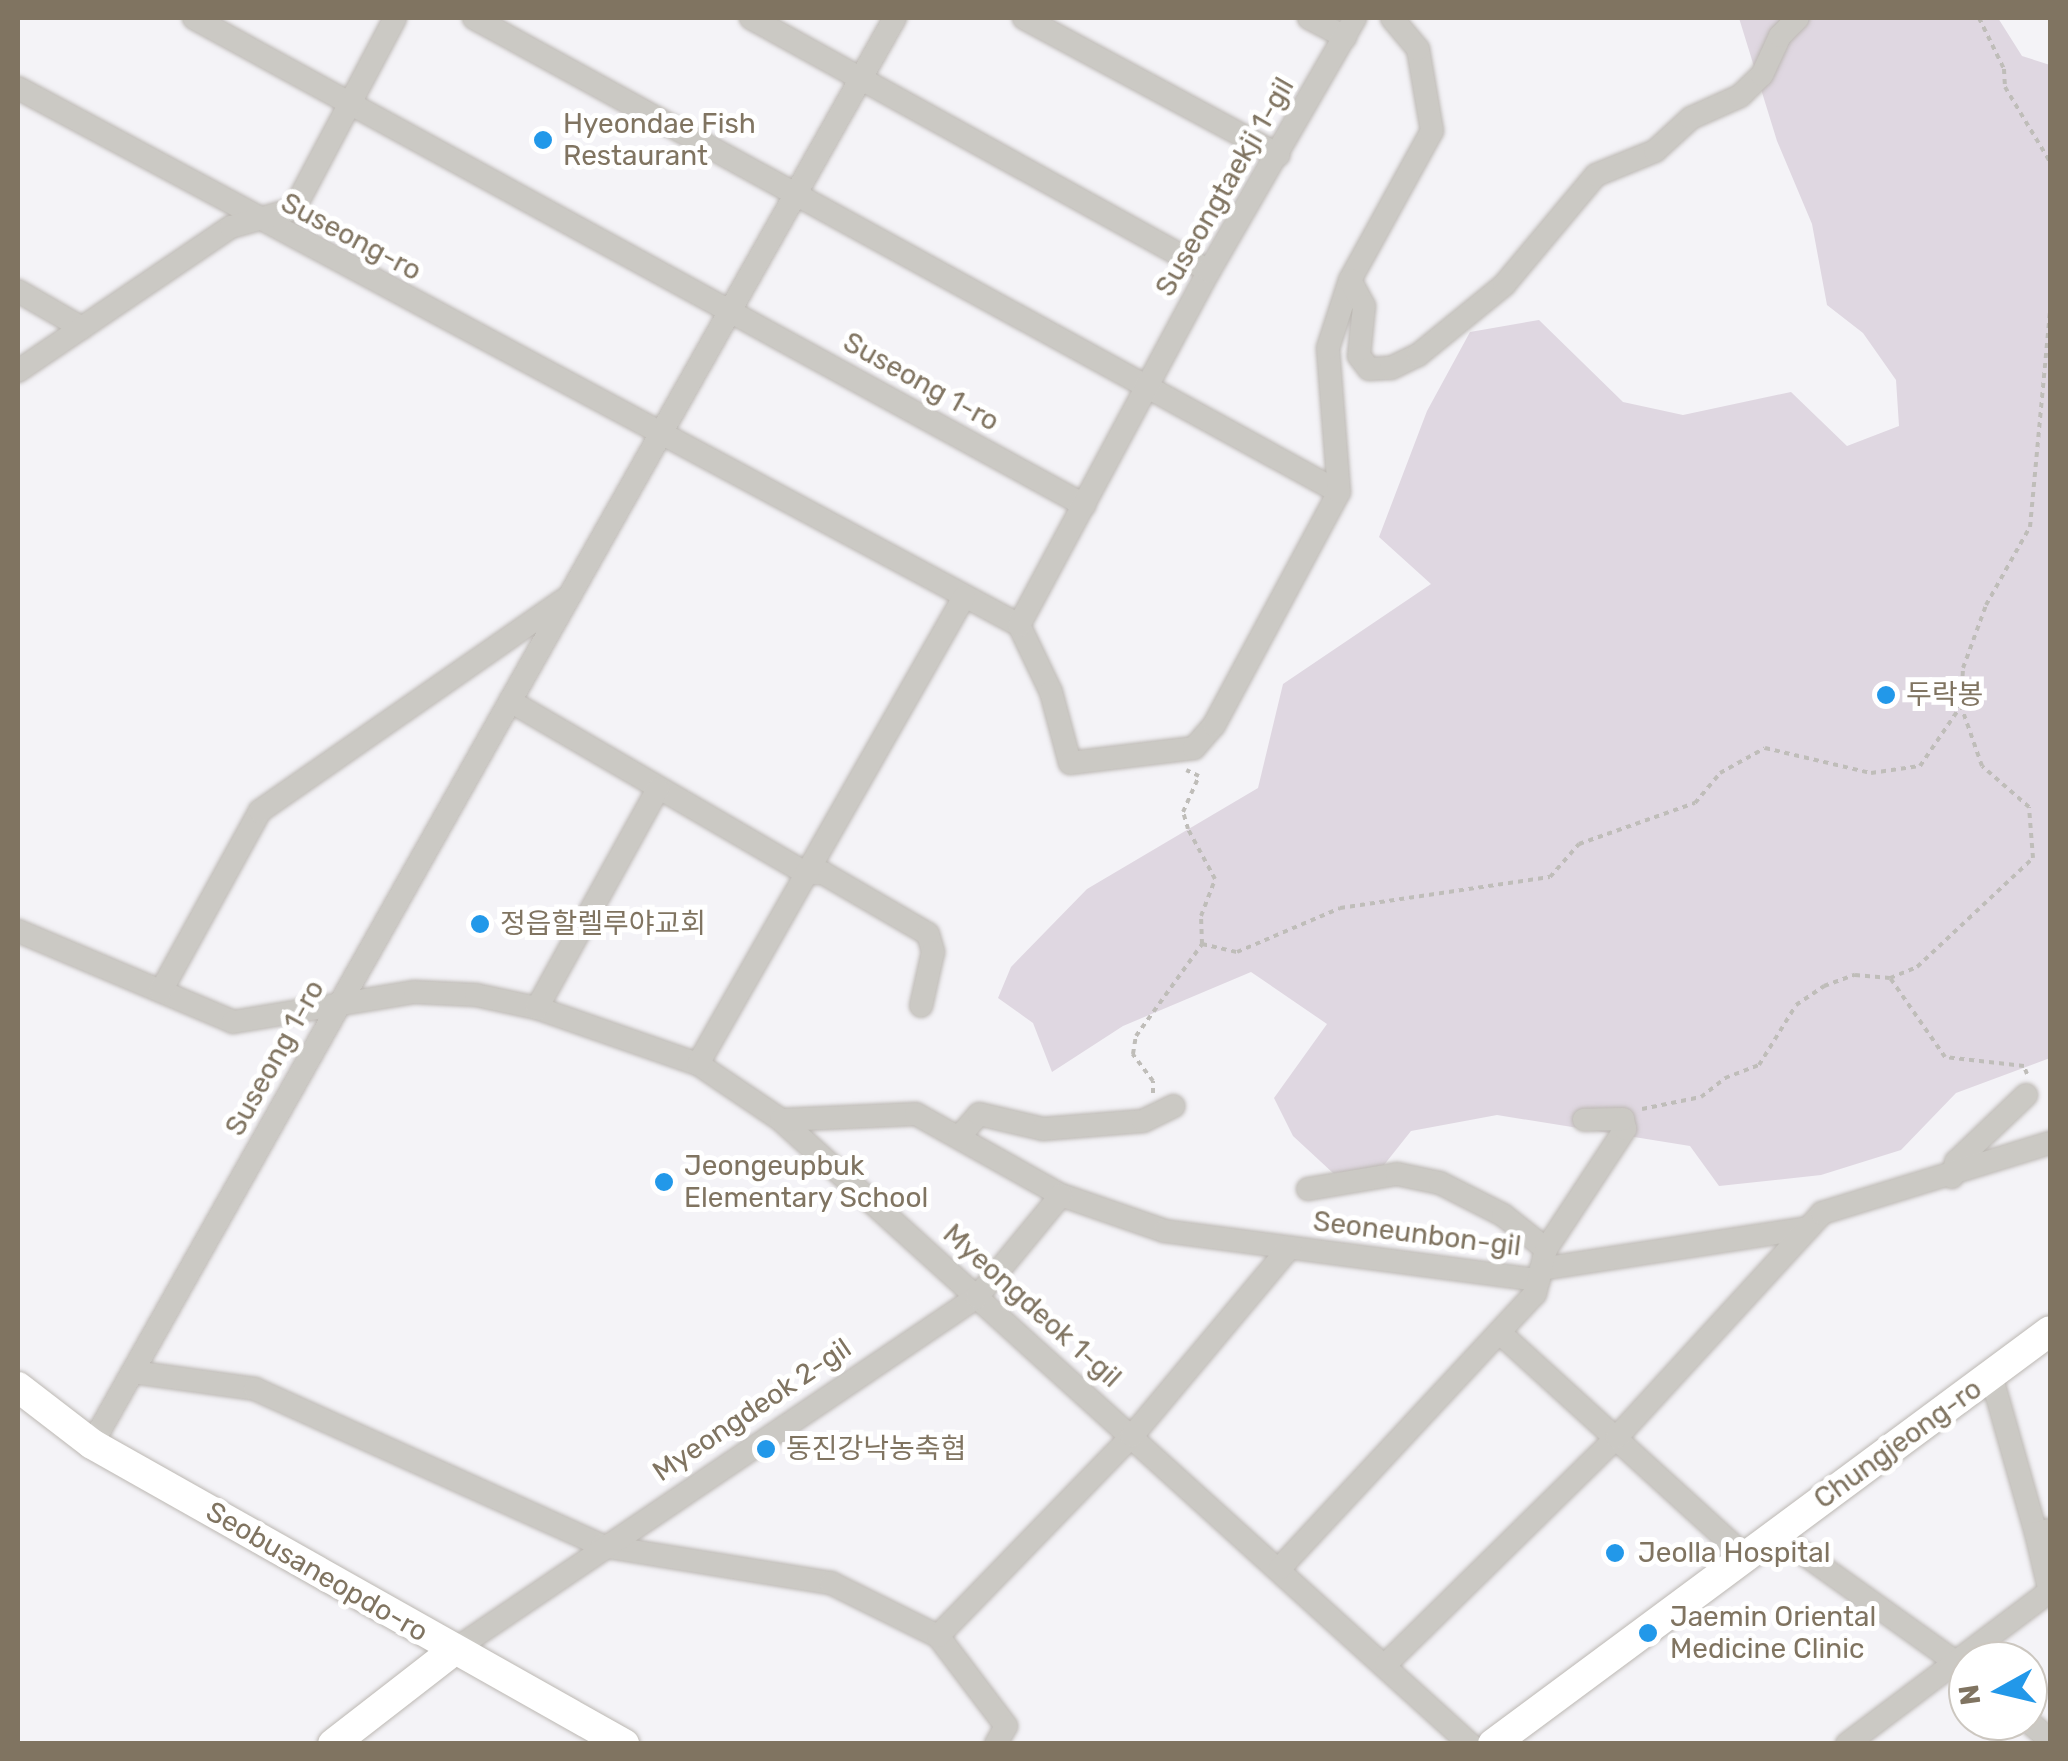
<!DOCTYPE html>
<html>
<head>
<meta charset="utf-8">
<style>
  body { margin:0 }
  #map { position:relative; width:2068px; height:1761px; overflow:hidden; background:#f4f3f7; font-family:Rubik,"Noto Sans KR",sans-serif }
  div>[style] { position:absolute }
  [style*='--x'] { left:calc(var(--x)*1px); top:calc(var(--y)*1px); width:calc(var(--w)*1px); rotate:calc(var(--a)*1deg) }
  .green>* { inset:0; background:#dfd7e1 }
  .path>* { height:4px; margin-top:-2px; transform-origin:0; background:repeating-linear-gradient(90deg,#bfbdb9 0 5px,transparent 0 10px) }
  .roads { filter:drop-shadow(0 0 2px #bcb8b3) drop-shadow(0 0 2px #bcb8b3) }
  .minor>* { height:22px; margin:-11px; padding:0 11px; transform-origin:11px; border-radius:11px; background:#cbc9c4 }
  .major>* { height:30px; margin:-15px; padding:0 15px; transform-origin:15px; border-radius:15px; background:#fff }
  .dots>* { width:28px; height:28px; translate:-50% -50%; box-sizing:border-box; border:5px solid #fff; border-radius:50% }
  span { translate:-50% -50%; white-space:nowrap; text-align:center; line-height:1.15; -webkit-text-stroke:10px #fff; paint-order:stroke }
  .poi-label { font-size:28px; color:#807461 }
  .left { translate:0 -50%; text-align:left }
  .street-label { font-size:28px; color:#807461 }
  .frame { position:absolute; inset:0; border:20px solid #807461; pointer-events:none }
  .north { position:absolute; left:1948px; top:1641px; width:100px; height:100px; box-sizing:border-box; background:#fff; border:2px solid #ccc7c0; border-radius:50%; rotate:262deg; font-size:28px; font-weight:700; line-height:40px; text-align:center; color:#807461 }
  .north::after { content:''; display:block; margin:auto; width:35px; height:45px; background:#2298e9; clip-path:polygon(50% 0,100% 100%,50% 72%,0 100%) }
</style>
</head>
<body>
<div id="map">
  <div class="green">
    <div style="clip-path:polygon(1739px 18px,1998px 18px,2022px 56px,2050px 65px,2050px 1058px,1956px 1093px,1901px 1150px,1821px 1175px,1719px 1186px,1690px 1146px,1497px 1115px,1411px 1131px,1380px 1170px,1333px 1173px,1293px 1136px,1274px 1098px,1327px 1024px,1251px 972px,1123px 1026px,1052px 1072px,1033px 1023px,998px 998px,1011px 967px,1087px 889px,1258px 788px,1283px 684px,1431px 584px,1379px 537px,1427px 411px,1470px 332px,1539px 320px,1623px 402px,1683px 415px,1791px 392px,1847px 446px,1899px 426px,1896px 380px,1863px 333px,1827px 305px,1812px 224px,1777px 141px)"></div>
  </div>
  <div class="path">
    <div style="--x:1979;--y:18;--w:57;--a:63.9"></div>
    <div style="--x:2004;--y:69;--w:18;--a:87"></div>
    <div style="--x:2005;--y:87;--w:87;--a:59"></div>
    <div style="--x:1202;--y:944;--w:36;--a:13"></div>
    <div style="--x:1237;--y:952;--w:112;--a:-23.1"></div>
    <div style="--x:1340;--y:908;--w:212;--a:-8.4"></div>
    <div style="--x:1550;--y:877;--w:44;--a:-48.7"></div>
    <div style="--x:1579;--y:844;--w:123;--a:-19.5"></div>
    <div style="--x:1695;--y:803;--w:39;--a:-50"></div>
    <div style="--x:1720;--y:773;--w:51;--a:-29.1"></div>
    <div style="--x:1765;--y:748;--w:109;--a:13.3"></div>
    <div style="--x:1871;--y:773;--w:49;--a:-8.1"></div>
    <div style="--x:1920;--y:766;--w:73;--a:-55.7"></div>
    <div style="--x:2027;--y:1074;--w:9;--a:-111"></div>
    <div style="--x:2024;--y:1066;--w:80;--a:-173.5"></div>
    <div style="--x:1945;--y:1057;--w:96;--a:-124.8"></div>
    <div style="--x:1890;--y:978;--w:29;--a:-22"></div>
    <div style="--x:1917;--y:967;--w:159;--a:-43.2"></div>
    <div style="--x:2033;--y:858;--w:51;--a:-94.5"></div>
    <div style="--x:2029;--y:807;--w:62;--a:-138.9"></div>
    <div style="--x:1982;--y:766;--w:64;--a:-109.3"></div>
    <div style="--x:1961;--y:706;--w:38;--a:-87"></div>
    <div style="--x:1963;--y:668;--w:67;--a:-69.9"></div>
    <div style="--x:1986;--y:605;--w:90;--a:-60.6"></div>
    <div style="--x:2030;--y:527;--w:217;--a:-84.7"></div>
    <div style="--x:1153;--y:1093;--w:12;--a:-90"></div>
    <div style="--x:1153;--y:1081;--w:34;--a:-127"></div>
    <div style="--x:1133;--y:1054;--w:18;--a:-81"></div>
    <div style="--x:1136;--y:1036;--w:113;--a:-54.3"></div>
    <div style="--x:1202;--y:944;--w:28;--a:-92"></div>
    <div style="--x:1201;--y:916;--w:40;--a:-69"></div>
    <div style="--x:1215;--y:879;--w:57;--a:-118.4"></div>
    <div style="--x:1188;--y:829;--w:18;--a:-106"></div>
    <div style="--x:1183;--y:812;--w:39;--a:-66"></div>
    <div style="--x:1199;--y:776;--w:14;--a:-155"></div>
    <div style="--x:1642;--y:1109;--w:60;--a:-11.5"></div>
    <div style="--x:1701;--y:1097;--w:31;--a:-38"></div>
    <div style="--x:1725;--y:1078;--w:36;--a:-21"></div>
    <div style="--x:1759;--y:1065;--w:70;--a:-58.3"></div>
    <div style="--x:1796;--y:1005;--w:34;--a:-34"></div>
    <div style="--x:1824;--y:986;--w:33;--a:-20"></div>
    <div style="--x:1855;--y:975;--w:35;--a:5"></div>
  </div>
  <div class="roads">
    <div class="minor">
      <div style="--x:194;--y:18;--w:1015;--a:28.69"></div>
      <div style="--x:474;--y:18;--w:986;--a:28.72"></div>
      <div style="--x:751;--y:18;--w:523;--a:28.92"></div>
      <div style="--x:1024;--y:18;--w:289;--a:28.3"></div>
      <div style="--x:1309;--y:18;--w:41;--a:27.8"></div>
      <div style="--x:18;--y:88;--w:1136;--a:28.21"></div>
      <div style="--x:1019;--y:625;--w:74;--a:64.5"></div>
      <div style="--x:1051;--y:692;--w:73;--a:75"></div>
      <div style="--x:1070;--y:763;--w:125;--a:-6.9"></div>
      <div style="--x:1194;--y:748;--w:30;--a:-49"></div>
      <div style="--x:1214;--y:725;--w:264;--a:-61.8"></div>
      <div style="--x:1339;--y:492;--w:144;--a:-94.4"></div>
      <div style="--x:1328;--y:348;--w:71;--a:-72.1"></div>
      <div style="--x:1350;--y:280;--w:170;--a:-61.2"></div>
      <div style="--x:1432;--y:131;--w:83;--a:-99.7"></div>
      <div style="--x:1418;--y:49;--w:40;--a:-130"></div>
      <div style="--x:1350;--y:280;--w:30;--a:62"></div>
      <div style="--x:1364;--y:306;--w:50;--a:95.7"></div>
      <div style="--x:1359;--y:356;--w:16;--a:52"></div>
      <div style="--x:1369;--y:369;--w:22;--a:-3"></div>
      <div style="--x:1391;--y:368;--w:30;--a:-26"></div>
      <div style="--x:1418;--y:355;--w:111;--a:-39.1"></div>
      <div style="--x:1504;--y:285;--w:143;--a:-50.1"></div>
      <div style="--x:1596;--y:175;--w:64;--a:-22.1"></div>
      <div style="--x:1655;--y:151;--w:49;--a:-42.5"></div>
      <div style="--x:1691;--y:118;--w:54;--a:-24.2"></div>
      <div style="--x:1740;--y:96;--w:30;--a:-44"></div>
      <div style="--x:1762;--y:75;--w:43;--a:-65.2"></div>
      <div style="--x:1780;--y:36;--w:25;--a:-45"></div>
      <div style="--x:18;--y:291;--w:74;--a:30"></div>
      <div style="--x:18;--y:371;--w:257;--a:-34.1"></div>
      <div style="--x:231;--y:227;--w:66;--a:-15.9"></div>
      <div style="--x:294;--y:209;--w:216;--a:-62.1"></div>
      <div style="--x:1019;--y:625;--w:402;--a:-61.8"></div>
      <div style="--x:1209;--y:271;--w:292;--a:-60"></div>
      <div style="--x:510;--y:701;--w:342;--a:30.2"></div>
      <div style="--x:806;--y:873;--w:17;--a:0"></div>
      <div style="--x:823;--y:873;--w:121;--a:30.2"></div>
      <div style="--x:928;--y:934;--w:19;--a:74"></div>
      <div style="--x:933;--y:952;--w:55;--a:102.5"></div>
      <div style="--x:18;--y:931;--w:233;--a:22.9"></div>
      <div style="--x:233;--y:1022;--w:184;--a:-9.4"></div>
      <div style="--x:415;--y:992;--w:61;--a:2.8"></div>
      <div style="--x:476;--y:995;--w:62;--a:12"></div>
      <div style="--x:537;--y:1008;--w:170;--a:19.2"></div>
      <div style="--x:698;--y:1064;--w:100;--a:34"></div>
      <div style="--x:781;--y:1120;--w:930;--a:42.17"></div>
      <div style="--x:161;--y:991;--w:205;--a:-61.2"></div>
      <div style="--x:260;--y:811;--w:370;--a:-34.8"></div>
      <div style="--x:537;--y:1008;--w:250;--a:-61.1"></div>
      <div style="--x:698;--y:1064;--w:537;--a:-60.33"></div>
      <div style="--x:781;--y:1120;--w:135;--a:-2.5"></div>
      <div style="--x:916;--y:1114;--w:166;--a:29.2"></div>
      <div style="--x:1061;--y:1195;--w:110;--a:19.1"></div>
      <div style="--x:1165;--y:1231;--w:377;--a:7.5"></div>
      <div style="--x:959;--y:1137;--w:30;--a:-49"></div>
      <div style="--x:979;--y:1114;--w:66;--a:13.2"></div>
      <div style="--x:1043;--y:1129;--w:100;--a:-4.6"></div>
      <div style="--x:1143;--y:1121;--w:34;--a:-26"></div>
      <div style="--x:1952;--y:1177;--w:16;--a:-75"></div>
      <div style="--x:1956;--y:1162;--w:97;--a:-43.7"></div>
      <div style="--x:1308;--y:1189;--w:90;--a:-9.6"></div>
      <div style="--x:1397;--y:1174;--w:44;--a:11.8"></div>
      <div style="--x:1440;--y:1183;--w:71;--a:26.9"></div>
      <div style="--x:1503;--y:1215;--w:55;--a:38.3"></div>
      <div style="--x:1541;--y:1269;--w:270;--a:-8.7"></div>
      <div style="--x:1500;--y:1333;--w:331;--a:42.3"></div>
      <div style="--x:133;--y:1372;--w:123;--a:7.9"></div>
      <div style="--x:255;--y:1389;--w:381;--a:24.3"></div>
      <div style="--x:602;--y:1546;--w:232;--a:9.2"></div>
      <div style="--x:831;--y:1583;--w:119;--a:26.4"></div>
      <div style="--x:938;--y:1636;--w:113;--a:52.9"></div>
      <div style="--x:1006;--y:1726;--w:21;--a:119"></div>
      <div style="--x:1991;--y:1375;--w:164;--a:74.1"></div>
      <div style="--x:2036;--y:1533;--w:14;--a:-12"></div>
      <div style="--x:92;--y:1444;--w:1637;--a:-60.62"></div>
      <div style="--x:2036;--y:1533;--w:61;--a:76.7"></div>
      <div style="--x:1776;--y:1534;--w:236;--a:35.5"></div>
      <div style="--x:1280;--y:1568;--w:374;--a:-47.1"></div>
      <div style="--x:1535;--y:1294;--w:46;--a:-76.3"></div>
      <div style="--x:1546;--y:1249;--w:144;--a:-56.6"></div>
      <div style="--x:1625;--y:1129;--w:10;--a:-101"></div>
      <div style="--x:1623;--y:1119;--w:39;--a:179"></div>
      <div style="--x:938;--y:1636;--w:279;--a:-45.9"></div>
      <div style="--x:1132;--y:1436;--w:245;--a:-50.1"></div>
      <div style="--x:454;--y:1650;--w:631;--a:-34.02"></div>
      <div style="--x:977;--y:1297;--w:132;--a:-50.5"></div>
      <div style="--x:1386;--y:1664;--w:324;--a:-44.5"></div>
      <div style="--x:1617;--y:1437;--w:304;--a:-47.5"></div>
      <div style="--x:1822;--y:1213;--w:239;--a:-17.1"></div>
      <div style="--x:2028;--y:1721;--w:29;--a:41"></div>
      <div style="--x:1847;--y:1744;--w:254;--a:-37"></div>
    </div>
    <div class="major">
      <div style="--x:18;--y:1387;--w:93;--a:37.6"></div>
      <div style="--x:92;--y:1444;--w:611;--a:29.42"></div>
      <div style="--x:333;--y:1744;--w:153;--a:-37.8"></div>
      <div style="--x:1493;--y:1744;--w:693;--a:-36.56"></div>
    </div>
  </div>
  <div class="dots">
    <div style="left:543px;top:140px;background:#2298e9"></div>
    <div style="left:1886px;top:695px;background:#2298e9"></div>
    <div style="left:480px;top:924px;background:#2298e9"></div>
    <div style="left:664px;top:1182px;background:#2298e9"></div>
    <div style="left:766px;top:1449px;background:#2298e9"></div>
    <div style="left:1615px;top:1553px;background:#2298e9"></div>
    <div style="left:1648px;top:1633px;background:#2298e9"></div>
  </div>
  <div class="poi-label">
    <span class="left" style="left:563px;top:140px">Hyeondae Fish<br>Restaurant</span>
    <span class="left" style="left:1906px;top:695px">두락봉</span>
    <span class="left" style="left:500px;top:924px">정읍할렐루야교회</span>
    <span class="left" style="left:684px;top:1182px">Jeongeupbuk<br>Elementary School</span>
    <span class="left" style="left:786px;top:1449px">동진강낙농축협</span>
    <span class="left" style="left:1638px;top:1553px">Jeolla Hospital</span>
    <span class="left" style="left:1670px;top:1633px">Jaemin Oriental<br>Medicine Clinic</span>
  </div>
  <div class="street-label">
    <span style="left:1225px;top:187px;rotate:-60deg">Suseongtaekji 1-gil</span>
    <span style="left:351px;top:237px;rotate:28deg">Suseong-ro</span>
    <span style="left:921px;top:382px;rotate:29deg">Suseong 1-ro</span>
    <span style="left:275px;top:1058px;rotate:-61deg">Suseong 1-ro</span>
    <span style="left:1417px;top:1234px;rotate:7deg">Seoneunbon-gil</span>
    <span style="left:1032px;top:1306px;rotate:42deg">Myeongdeok 1-gil</span>
    <span style="left:752px;top:1410px;rotate:-34deg">Myeongdeok 2-gil</span>
    <span style="left:1898px;top:1444px;rotate:-36deg">Chungjeong-ro</span>
    <span style="left:317px;top:1572px;rotate:30deg">Seobusaneopdo-ro</span>
  </div>
  <div class="frame"></div>
  <div class="north">N</div>
</div>
</body>
</html>
